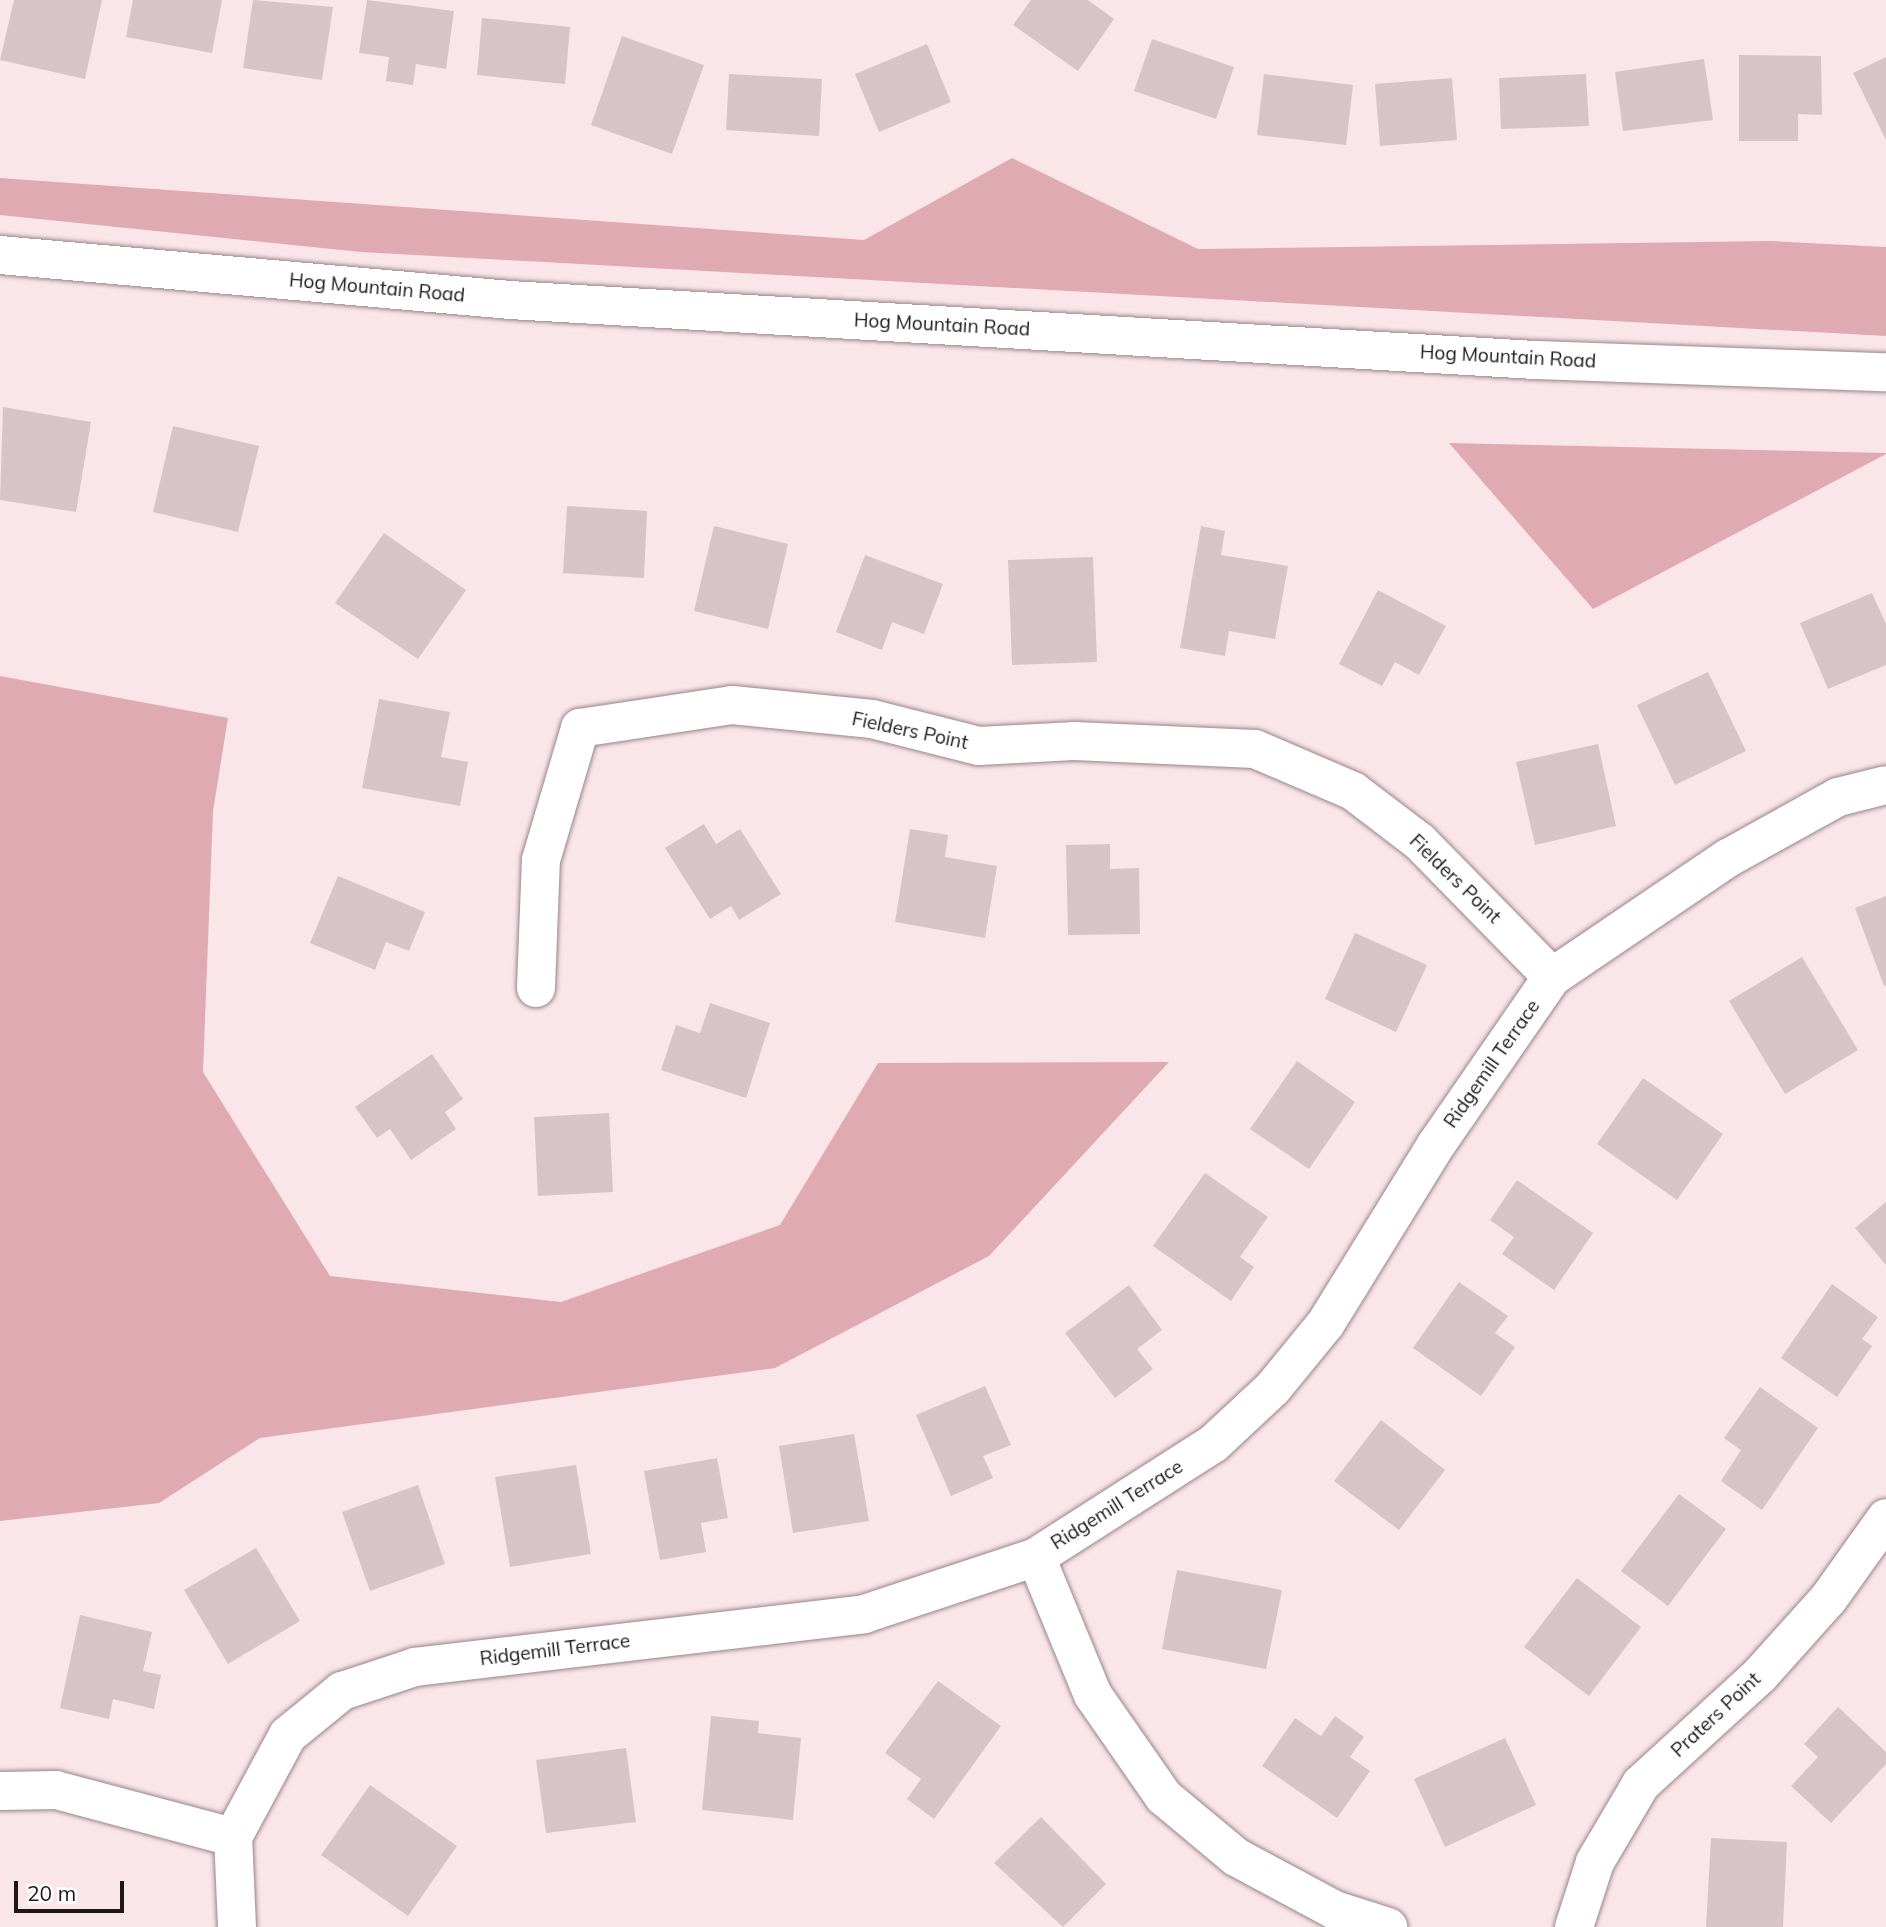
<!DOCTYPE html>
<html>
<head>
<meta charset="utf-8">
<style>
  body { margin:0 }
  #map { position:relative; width:1886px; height:1927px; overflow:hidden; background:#fae5e8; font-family:Mulish,sans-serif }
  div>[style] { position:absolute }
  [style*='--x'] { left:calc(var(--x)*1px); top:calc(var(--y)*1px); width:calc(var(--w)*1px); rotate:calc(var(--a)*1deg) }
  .forest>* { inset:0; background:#dfaab2 }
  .building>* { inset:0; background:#d8c4c7 }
  .roads { filter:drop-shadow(0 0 2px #998688) drop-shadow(0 0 2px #998688) }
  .minor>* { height:38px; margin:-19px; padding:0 19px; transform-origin:19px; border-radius:19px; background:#fff }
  span { translate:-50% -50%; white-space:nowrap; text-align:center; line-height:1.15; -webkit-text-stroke:5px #fff; paint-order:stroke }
  .street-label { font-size:19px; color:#1e1718 }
  .scale { position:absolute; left:14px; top:1881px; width:110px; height:32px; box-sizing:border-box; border:4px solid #1e1718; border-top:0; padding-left:9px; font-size:21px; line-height:24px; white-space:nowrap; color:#1e1718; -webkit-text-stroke:5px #fff; paint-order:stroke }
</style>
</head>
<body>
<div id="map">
  <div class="forest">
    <div style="clip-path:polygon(1012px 158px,1198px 249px,1769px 241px,1886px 247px,1886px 336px,361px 252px,0 215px,0 178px,864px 240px)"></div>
    <div style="clip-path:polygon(1449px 443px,1886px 453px,1886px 454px,1593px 609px)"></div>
    <div style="clip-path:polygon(0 676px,228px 718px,213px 811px,203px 1072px,330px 1276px,561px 1302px,780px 1225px,878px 1063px,1169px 1062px,989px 1256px,775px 1368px,260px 1438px,159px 1503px,0 1521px)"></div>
  </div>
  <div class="building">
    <div style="clip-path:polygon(14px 0,102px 0,85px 79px,0 60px)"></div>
    <div style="clip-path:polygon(133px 0,222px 0,212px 53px,126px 37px)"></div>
    <div style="clip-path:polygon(253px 0,333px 7px,322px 80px,243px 68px)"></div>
    <div style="clip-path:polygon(367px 0,454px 11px,446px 69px,416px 64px,413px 85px,386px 81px,389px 57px,359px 53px)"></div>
    <div style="clip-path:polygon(1031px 0,1088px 0,1114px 19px,1078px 71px,1013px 25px)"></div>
    <div style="clip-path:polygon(482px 18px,570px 27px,565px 84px,477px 75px)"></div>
    <div style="clip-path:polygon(622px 36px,704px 65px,672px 154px,591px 125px)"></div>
    <div style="clip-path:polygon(1152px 39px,1234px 67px,1216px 119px,1134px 91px)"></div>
    <div style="clip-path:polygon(927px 44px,951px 102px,879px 132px,855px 74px)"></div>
    <div style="clip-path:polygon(1739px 55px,1821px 56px,1822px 115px,1798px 114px,1798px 141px,1739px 141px)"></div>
    <div style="clip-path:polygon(1886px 57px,1886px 140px,1853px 73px)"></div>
    <div style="clip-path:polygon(1704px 59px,1713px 120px,1623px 131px,1615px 72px)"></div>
    <div style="clip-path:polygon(729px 74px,822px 79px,819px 136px,726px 130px)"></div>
    <div style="clip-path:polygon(1264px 74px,1353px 85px,1346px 145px,1257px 135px)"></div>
    <div style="clip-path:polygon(1586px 74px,1589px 126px,1501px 129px,1499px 78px)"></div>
    <div style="clip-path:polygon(1452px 78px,1457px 140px,1380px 146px,1375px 84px)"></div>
    <div style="clip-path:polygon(3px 407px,91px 422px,76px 512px,0 500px)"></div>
    <div style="clip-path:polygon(173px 426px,259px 446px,238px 532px,153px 512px)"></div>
    <div style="clip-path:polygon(567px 506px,647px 511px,644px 578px,563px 573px)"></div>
    <div style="clip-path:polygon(714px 526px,788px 544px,768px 629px,694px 611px)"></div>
    <div style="clip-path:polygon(1201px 526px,1225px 531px,1221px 555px,1288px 566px,1275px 639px,1229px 631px,1225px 656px,1180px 648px)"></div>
    <div style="clip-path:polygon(384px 533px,466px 590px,418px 659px,335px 603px)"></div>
    <div style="clip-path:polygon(865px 555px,943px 584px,924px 634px,892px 622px,882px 650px,836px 632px)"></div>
    <div style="clip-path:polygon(1093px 557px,1097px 662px,1012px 665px,1008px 560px)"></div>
    <div style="clip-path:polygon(1378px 590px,1446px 626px,1419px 675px,1395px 662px,1382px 686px,1339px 664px)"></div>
    <div style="clip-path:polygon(1872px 593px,1886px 624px,1886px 665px,1828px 689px,1800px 623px)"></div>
    <div style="clip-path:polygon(1708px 672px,1746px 751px,1675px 785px,1637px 705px)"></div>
    <div style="clip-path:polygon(379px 699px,450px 712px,441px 757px,468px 762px,460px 806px,362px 788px)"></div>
    <div style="clip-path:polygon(1598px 744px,1616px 826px,1535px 845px,1516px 762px)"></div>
    <div style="clip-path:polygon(704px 824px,716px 844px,740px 829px,781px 894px,739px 920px,731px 906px,710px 919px,665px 848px)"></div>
    <div style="clip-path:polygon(910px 829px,948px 835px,945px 857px,997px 866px,985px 938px,895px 922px)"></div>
    <div style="clip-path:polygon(1110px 844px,1110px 869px,1139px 868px,1140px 934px,1068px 935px,1066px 845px)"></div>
    <div style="clip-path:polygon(338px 876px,425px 912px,409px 951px,386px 942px,375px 970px,310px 943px)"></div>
    <div style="clip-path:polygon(1886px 896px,1886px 985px,1884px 986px,1855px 908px)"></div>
    <div style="clip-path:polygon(1355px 933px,1427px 965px,1396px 1032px,1325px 999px)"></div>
    <div style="clip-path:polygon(1802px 957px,1858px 1050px,1785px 1094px,1729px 1001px)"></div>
    <div style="clip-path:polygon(710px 1003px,770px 1023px,746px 1098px,661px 1070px,676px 1025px,700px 1033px)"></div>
    <div style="clip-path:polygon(432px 1054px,463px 1099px,445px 1112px,456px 1129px,411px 1160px,390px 1129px,377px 1138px,355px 1107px)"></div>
    <div style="clip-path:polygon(1297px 1061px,1355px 1102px,1309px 1169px,1250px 1129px)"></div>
    <div style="clip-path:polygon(1643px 1078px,1723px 1134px,1677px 1200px,1597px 1144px)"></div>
    <div style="clip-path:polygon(609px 1113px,613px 1192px,538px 1196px,534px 1117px)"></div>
    <div style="clip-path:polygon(1205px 1173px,1268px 1217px,1240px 1257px,1254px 1267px,1231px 1301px,1153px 1246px)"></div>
    <div style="clip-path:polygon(1517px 1180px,1593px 1233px,1554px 1290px,1502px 1254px,1514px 1237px,1490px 1220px)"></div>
    <div style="clip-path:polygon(1886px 1202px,1886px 1265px,1855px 1228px)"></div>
    <div style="clip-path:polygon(1459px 1282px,1508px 1316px,1495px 1333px,1515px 1347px,1481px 1396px,1413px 1348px)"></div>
    <div style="clip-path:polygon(1832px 1284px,1878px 1317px,1862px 1339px,1872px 1346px,1837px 1397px,1781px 1358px)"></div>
    <div style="clip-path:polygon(1129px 1285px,1162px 1330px,1137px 1349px,1153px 1369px,1115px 1398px,1065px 1333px)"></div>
    <div style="clip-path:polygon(985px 1386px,1011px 1445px,983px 1456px,993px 1478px,951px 1496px,916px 1415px)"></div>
    <div style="clip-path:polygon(1760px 1387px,1818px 1428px,1762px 1510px,1721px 1481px,1741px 1450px,1724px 1438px)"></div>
    <div style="clip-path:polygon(1381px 1420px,1445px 1470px,1399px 1530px,1334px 1481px)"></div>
    <div style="clip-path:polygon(854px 1434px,869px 1521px,793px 1533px,779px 1446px)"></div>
    <div style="clip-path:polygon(717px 1458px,728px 1518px,701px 1523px,706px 1552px,660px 1560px,644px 1471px)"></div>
    <div style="clip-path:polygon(576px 1465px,591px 1554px,510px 1567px,495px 1477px)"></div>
    <div style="clip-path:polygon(418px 1485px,445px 1564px,370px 1591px,342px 1512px)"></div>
    <div style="clip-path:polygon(1679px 1494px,1726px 1529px,1668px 1606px,1621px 1571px)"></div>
    <div style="clip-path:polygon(256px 1548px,300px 1621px,228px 1664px,184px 1590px)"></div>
    <div style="clip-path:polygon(1177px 1570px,1282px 1590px,1266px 1669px,1162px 1649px)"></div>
    <div style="clip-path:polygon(1577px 1578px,1641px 1627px,1589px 1696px,1524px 1647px)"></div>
    <div style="clip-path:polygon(80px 1615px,152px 1632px,143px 1671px,161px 1675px,154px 1709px,113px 1699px,109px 1719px,60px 1708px)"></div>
    <div style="clip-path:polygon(938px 1681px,1001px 1726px,934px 1819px,907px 1799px,921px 1779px,885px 1753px)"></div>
    <div style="clip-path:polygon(1838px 1707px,1886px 1752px,1886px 1764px,1831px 1823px,1791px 1786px,1818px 1757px,1804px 1744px)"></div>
    <div style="clip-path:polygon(711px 1716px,759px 1721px,758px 1733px,801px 1738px,793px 1820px,702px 1810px)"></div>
    <div style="clip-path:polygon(1335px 1716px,1364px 1737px,1350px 1757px,1370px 1771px,1337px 1818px,1262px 1766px,1295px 1718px,1321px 1736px)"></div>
    <div style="clip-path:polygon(1505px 1738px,1536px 1805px,1445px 1847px,1414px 1779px)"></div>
    <div style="clip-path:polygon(626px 1748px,636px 1822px,546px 1833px,536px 1760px)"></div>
    <div style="clip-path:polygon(370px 1785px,457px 1846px,408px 1916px,321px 1855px)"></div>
    <div style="clip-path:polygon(1041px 1817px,1106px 1884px,1063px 1927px,994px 1863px)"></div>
    <div style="clip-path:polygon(1711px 1838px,1787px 1842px,1783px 1927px,1706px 1927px)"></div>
  </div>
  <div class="roads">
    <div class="minor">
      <div style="--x:0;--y:255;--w:512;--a:5.04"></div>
      <div style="--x:510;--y:300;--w:1027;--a:3.35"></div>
      <div style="--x:1535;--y:360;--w:351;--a:2"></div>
      <div style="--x:536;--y:988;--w:128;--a:-87.8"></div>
      <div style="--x:541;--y:860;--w:138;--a:-73.5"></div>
      <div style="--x:580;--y:728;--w:154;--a:-8.6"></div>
      <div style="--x:732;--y:705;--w:141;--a:5.7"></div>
      <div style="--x:872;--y:719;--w:110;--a:14.2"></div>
      <div style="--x:979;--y:746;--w:95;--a:-3"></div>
      <div style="--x:1074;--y:741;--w:181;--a:2.5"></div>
      <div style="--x:1255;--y:749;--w:107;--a:23.2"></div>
      <div style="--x:1353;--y:791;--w:84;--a:37.3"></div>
      <div style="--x:1420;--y:842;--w:189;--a:45.6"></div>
      <div style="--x:1036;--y:1557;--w:149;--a:67.6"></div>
      <div style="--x:1093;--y:1695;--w:124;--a:55.2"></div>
      <div style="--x:1164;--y:1797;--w:94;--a:39.8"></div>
      <div style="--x:1236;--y:1857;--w:112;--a:28.2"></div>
      <div style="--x:1335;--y:1910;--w:56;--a:17.8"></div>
      <div style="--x:0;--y:1791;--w:56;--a:-1"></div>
      <div style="--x:56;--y:1790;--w:183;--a:14.9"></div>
      <div style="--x:237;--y:1927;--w:90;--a:-92.5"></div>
      <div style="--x:233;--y:1837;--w:116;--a:-61.7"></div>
      <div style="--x:288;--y:1735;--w:70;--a:-39.2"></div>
      <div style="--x:342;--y:1691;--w:77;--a:-18.2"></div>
      <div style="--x:415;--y:1667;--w:452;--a:-6.7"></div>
      <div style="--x:864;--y:1614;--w:181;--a:-18.3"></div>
      <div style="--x:1036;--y:1557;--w:210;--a:-32.6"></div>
      <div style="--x:1213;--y:1444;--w:82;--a:-43"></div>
      <div style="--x:1273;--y:1388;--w:84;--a:-50.8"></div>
      <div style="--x:1326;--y:1323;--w:209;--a:-58.3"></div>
      <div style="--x:1436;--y:1145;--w:204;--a:-55.4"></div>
      <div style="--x:1552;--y:977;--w:212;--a:-34.1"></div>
      <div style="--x:1728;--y:858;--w:126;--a:-29"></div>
      <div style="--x:1838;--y:797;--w:49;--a:-14"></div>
      <div style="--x:1574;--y:1927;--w:68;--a:-72.1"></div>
      <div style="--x:1595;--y:1862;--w:91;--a:-59.5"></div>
      <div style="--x:1641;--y:1784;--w:161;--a:-42.5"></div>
      <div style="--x:1760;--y:1675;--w:103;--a:-48.1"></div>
      <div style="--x:1829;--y:1598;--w:98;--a:-54.5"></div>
    </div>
  </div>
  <div class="street-label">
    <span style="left:377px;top:288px;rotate:5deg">Hog Mountain Road</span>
    <span style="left:942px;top:325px;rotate:3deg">Hog Mountain Road</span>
    <span style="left:1508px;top:357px;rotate:3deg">Hog Mountain Road</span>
    <span style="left:910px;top:731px;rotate:12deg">Fielders Point</span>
    <span style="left:1455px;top:879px;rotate:44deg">Fielders Point</span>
    <span style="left:1492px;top:1064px;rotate:-55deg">Ridgemill Terrace</span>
    <span style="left:1117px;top:1505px;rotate:-32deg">Ridgemill Terrace</span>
    <span style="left:555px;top:1650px;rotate:-7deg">Ridgemill Terrace</span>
    <span style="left:1716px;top:1715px;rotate:-43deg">Praters Point</span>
  </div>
  <div class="scale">20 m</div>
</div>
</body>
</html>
